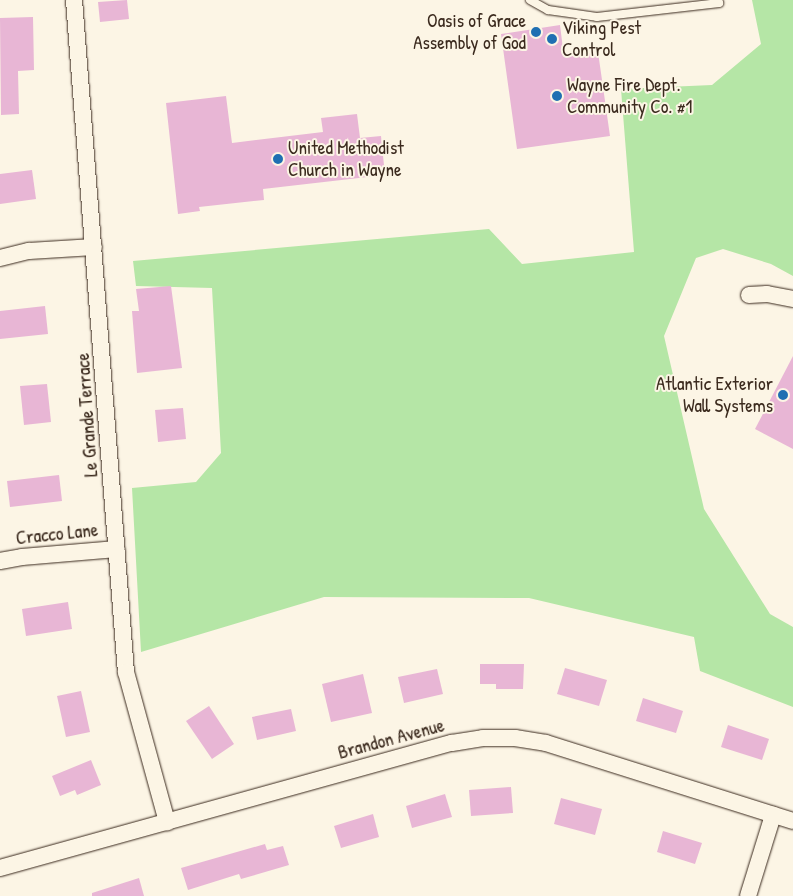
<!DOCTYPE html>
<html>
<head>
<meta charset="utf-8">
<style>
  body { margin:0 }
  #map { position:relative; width:793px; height:896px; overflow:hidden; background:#fcf5e5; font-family:"Patrick Hand",sans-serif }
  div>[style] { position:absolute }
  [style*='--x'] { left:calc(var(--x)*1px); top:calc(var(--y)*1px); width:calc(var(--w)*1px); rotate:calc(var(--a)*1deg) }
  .green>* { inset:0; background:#b5e6a6 }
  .building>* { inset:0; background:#e8b6d5 }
  .roads { filter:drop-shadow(0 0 1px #3b2a1e) drop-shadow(0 0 1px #3b2a1e) }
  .service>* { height:8px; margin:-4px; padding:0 4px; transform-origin:4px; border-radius:4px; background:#fcf5e5 }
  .minor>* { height:16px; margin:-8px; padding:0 8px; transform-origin:8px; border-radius:8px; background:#fcf5e5 }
  .dots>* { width:14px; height:14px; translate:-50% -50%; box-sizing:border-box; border:2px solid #fcf5e5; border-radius:50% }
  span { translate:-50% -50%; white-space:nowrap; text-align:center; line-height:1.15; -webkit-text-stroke:4px #fcf5e5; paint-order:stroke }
  .poi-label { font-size:19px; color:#3b2a1e }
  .right { translate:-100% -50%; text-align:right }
  .left { translate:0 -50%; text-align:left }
  .street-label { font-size:19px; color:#3b2a1e }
</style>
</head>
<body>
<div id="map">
  <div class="green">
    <div style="clip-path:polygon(752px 0,793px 0,793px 276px,771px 264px,723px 249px,696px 258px,664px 336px,704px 509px,770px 614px,793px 627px,793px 707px,700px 671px,694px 637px,529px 598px,324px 597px,141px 652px,132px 488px,196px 482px,221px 453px,212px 288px,136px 286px,133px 261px,489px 229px,522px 264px,634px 252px,621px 89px,712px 85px,761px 44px)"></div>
  </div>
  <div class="building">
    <div style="clip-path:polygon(127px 0,129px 19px,100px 22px,98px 2px)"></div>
    <div style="clip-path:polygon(33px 17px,34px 70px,18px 71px,19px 114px,1px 115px,0 18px)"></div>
    <div style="clip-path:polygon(560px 25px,564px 57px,598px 52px,610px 136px,517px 149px,501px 34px)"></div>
    <div style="clip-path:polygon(226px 96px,232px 143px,323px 132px,321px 118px,357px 114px,360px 138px,381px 136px,385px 175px,263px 189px,264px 200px,199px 207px,200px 211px,178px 214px,166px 103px)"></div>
    <div style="clip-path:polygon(32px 170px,36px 199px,0 204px,0 174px)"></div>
    <div style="clip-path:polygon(171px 286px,182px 368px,137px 373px,132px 311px,139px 311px,136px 289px)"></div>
    <div style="clip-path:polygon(45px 306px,48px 334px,0 339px,0 311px)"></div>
    <div style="clip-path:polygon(793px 356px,793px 449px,755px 429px)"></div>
    <div style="clip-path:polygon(47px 384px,51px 422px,24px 425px,20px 386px)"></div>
    <div style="clip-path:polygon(183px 408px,186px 439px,158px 442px,155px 410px)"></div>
    <div style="clip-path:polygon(59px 475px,62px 501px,10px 507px,7px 481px)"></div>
    <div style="clip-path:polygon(68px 602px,72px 629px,26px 636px,22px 609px)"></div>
    <div style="clip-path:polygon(480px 664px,524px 664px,523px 689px,496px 689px,496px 684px,480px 684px)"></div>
    <div style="clip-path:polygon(565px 668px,607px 680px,599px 706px,557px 694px)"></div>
    <div style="clip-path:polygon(437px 669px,443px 694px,404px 703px,398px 677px)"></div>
    <div style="clip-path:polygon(363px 674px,372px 713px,331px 722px,322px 684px)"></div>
    <div style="clip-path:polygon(81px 691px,90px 732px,66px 737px,57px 696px)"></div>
    <div style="clip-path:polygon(643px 698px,683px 711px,676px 733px,636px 721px)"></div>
    <div style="clip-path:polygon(209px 706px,234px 744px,212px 759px,186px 721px)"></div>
    <div style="clip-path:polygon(291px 709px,296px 731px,257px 740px,252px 717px)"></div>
    <div style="clip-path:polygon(728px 725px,769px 739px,762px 760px,721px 747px)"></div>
    <div style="clip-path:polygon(91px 760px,101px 785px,77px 795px,75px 790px,60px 796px,52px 776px)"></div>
    <div style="clip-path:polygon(511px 787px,513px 813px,471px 816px,469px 790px)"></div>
    <div style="clip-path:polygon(445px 794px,452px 817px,412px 828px,406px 806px)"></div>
    <div style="clip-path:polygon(561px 798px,602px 809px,595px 835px,554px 824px)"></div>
    <div style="clip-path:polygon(373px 814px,379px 837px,341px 848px,334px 826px)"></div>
    <div style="clip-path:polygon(663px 831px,702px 843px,695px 864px,657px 852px)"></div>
    <div style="clip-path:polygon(265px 844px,267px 850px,283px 846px,289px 865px,241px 879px,239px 874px,188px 890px,181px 868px)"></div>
    <div style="clip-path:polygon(139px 878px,144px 896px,92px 896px,92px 893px)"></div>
  </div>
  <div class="roads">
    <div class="service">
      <div style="--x:530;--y:0;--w:21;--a:29"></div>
      <div style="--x:548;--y:10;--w:49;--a:8.1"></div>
      <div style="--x:597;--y:17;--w:123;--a:-6.5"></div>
      <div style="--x:719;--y:3;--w:3;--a:-108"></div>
    </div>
    <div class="minor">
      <div style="--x:74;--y:0;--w:674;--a:85.58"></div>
      <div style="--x:126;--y:672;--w:156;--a:74.7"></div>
      <div style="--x:0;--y:258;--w:30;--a:-14"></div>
      <div style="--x:29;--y:251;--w:65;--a:-3.5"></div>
      <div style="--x:749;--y:295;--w:18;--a:-3"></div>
      <div style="--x:767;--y:294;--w:26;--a:11"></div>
      <div style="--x:0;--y:561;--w:22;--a:-10"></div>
      <div style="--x:22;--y:557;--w:95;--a:-4.8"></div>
      <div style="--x:0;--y:868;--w:469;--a:-15.5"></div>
      <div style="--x:452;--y:743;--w:31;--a:-9"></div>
      <div style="--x:483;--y:738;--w:32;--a:0"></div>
      <div style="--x:515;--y:738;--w:31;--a:9"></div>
      <div style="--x:546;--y:743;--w:259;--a:17.5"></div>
      <div style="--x:748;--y:896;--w:85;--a:-72.8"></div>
    </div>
  </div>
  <div class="dots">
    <div style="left:536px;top:32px;background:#1f6fb2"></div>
    <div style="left:552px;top:39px;background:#1f6fb2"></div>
    <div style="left:557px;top:96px;background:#1f6fb2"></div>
    <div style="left:278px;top:159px;background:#1f6fb2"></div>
    <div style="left:783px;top:395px;background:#1f6fb2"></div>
  </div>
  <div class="poi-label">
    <span class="right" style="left:526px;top:32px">Oasis of Grace<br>Assembly of God</span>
    <span class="left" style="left:562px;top:39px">Viking Pest<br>Control</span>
    <span class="left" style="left:567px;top:96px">Wayne Fire Dept.<br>Community Co. #1</span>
    <span class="left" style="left:288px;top:159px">United Methodist<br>Church in Wayne</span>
    <span class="right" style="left:773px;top:395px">Atlantic Exterior<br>Wall Systems</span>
  </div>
  <div class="street-label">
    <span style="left:87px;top:415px;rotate:-94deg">Le Grande Terrace</span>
    <span style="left:57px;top:534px;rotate:-6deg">Cracco Lane</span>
    <span style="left:391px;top:739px;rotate:-15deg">Brandon Avenue</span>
  </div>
</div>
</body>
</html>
